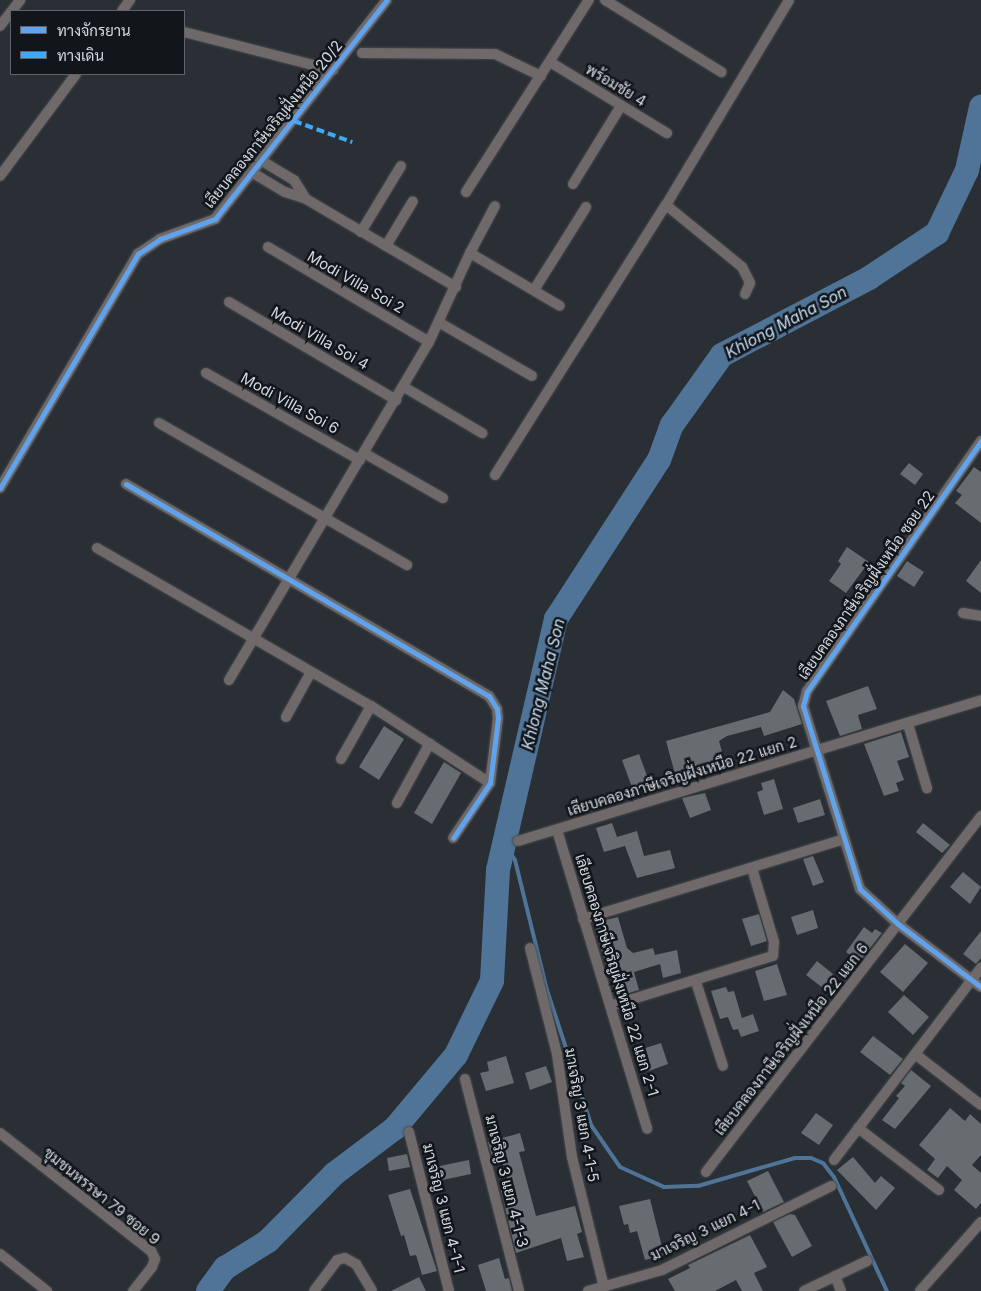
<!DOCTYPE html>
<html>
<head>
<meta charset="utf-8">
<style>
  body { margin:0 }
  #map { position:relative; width:981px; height:1291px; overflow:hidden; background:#292f34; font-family:Inter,Sarabun,sans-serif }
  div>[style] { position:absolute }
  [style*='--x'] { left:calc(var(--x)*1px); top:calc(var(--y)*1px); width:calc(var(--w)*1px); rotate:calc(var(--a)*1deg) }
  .stream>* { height:4px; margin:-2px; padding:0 2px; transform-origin:2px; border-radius:2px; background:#4f7497 }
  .river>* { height:24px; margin:-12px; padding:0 12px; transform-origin:12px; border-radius:12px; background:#4f7497 }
  .building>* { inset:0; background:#676c71 }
  .roads { filter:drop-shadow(0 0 1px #454a4f) drop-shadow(0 0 1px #454a4f) }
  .minor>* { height:10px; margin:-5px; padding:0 5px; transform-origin:5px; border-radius:5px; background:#70696a }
  .quiet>* { height:4px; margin-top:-2px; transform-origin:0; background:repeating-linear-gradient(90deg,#3fa9f5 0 8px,transparent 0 12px) }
  .cycleway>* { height:5px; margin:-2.5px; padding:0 2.5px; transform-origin:2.5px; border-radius:2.5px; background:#60a3ed }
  span { translate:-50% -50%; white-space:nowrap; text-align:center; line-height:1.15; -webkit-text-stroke:5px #12161b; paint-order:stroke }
  .street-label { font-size:15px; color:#d2d9e0 }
  .water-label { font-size:16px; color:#c4dcf3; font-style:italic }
  .legend { position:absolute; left:10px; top:10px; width:175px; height:65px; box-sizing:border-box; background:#12161b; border:1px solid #5f646a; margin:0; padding:6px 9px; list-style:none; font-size:15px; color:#d2d9e0 }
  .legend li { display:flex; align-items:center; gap:10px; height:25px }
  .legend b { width:25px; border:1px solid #5f646a }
</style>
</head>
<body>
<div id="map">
  <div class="stream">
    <div style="--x:504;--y:843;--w:20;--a:57"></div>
    <div style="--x:515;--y:860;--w:134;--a:76.2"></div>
    <div style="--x:547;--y:990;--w:142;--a:71.9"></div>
    <div style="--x:591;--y:1125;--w:51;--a:55.4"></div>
    <div style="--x:620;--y:1167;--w:48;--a:24.4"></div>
    <div style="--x:664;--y:1187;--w:34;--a:-2"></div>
    <div style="--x:698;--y:1186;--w:101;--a:-16.1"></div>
    <div style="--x:795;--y:1158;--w:16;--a:0"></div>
    <div style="--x:811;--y:1158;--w:13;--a:23"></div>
    <div style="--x:823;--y:1163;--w:18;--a:52"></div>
    <div style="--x:834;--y:1177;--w:126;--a:65.1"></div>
  </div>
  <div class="river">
    <div style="--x:208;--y:1291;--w:29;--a:-54"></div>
    <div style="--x:225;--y:1268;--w:51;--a:-32.1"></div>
    <div style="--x:268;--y:1241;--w:94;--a:-45.4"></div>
    <div style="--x:334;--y:1174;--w:76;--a:-37"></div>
    <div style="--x:395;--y:1128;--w:95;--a:-50.1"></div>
    <div style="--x:456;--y:1055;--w:82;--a:-64.1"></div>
    <div style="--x:492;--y:981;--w:111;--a:-86.9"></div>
    <div style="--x:498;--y:870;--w:258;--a:-77"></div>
    <div style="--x:556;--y:619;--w:189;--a:-57.1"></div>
    <div style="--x:659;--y:460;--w:37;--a:-70"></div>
    <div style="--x:672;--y:425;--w:86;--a:-54.5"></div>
    <div style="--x:722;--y:355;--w:166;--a:-27.6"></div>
    <div style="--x:869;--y:278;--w:82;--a:-33.5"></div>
    <div style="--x:937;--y:233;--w:70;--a:-64.5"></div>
    <div style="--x:967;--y:170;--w:65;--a:-77.5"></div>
  </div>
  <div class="building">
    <div style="clip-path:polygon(909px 463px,923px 474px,915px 485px,900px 474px)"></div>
    <div style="clip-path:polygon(974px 467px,981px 472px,981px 523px,955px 503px,962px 495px,956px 491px)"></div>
    <div style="clip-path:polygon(847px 547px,869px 562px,846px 593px,829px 581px,841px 564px,838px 561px)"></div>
    <div style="clip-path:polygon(981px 560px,981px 593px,966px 581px)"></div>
    <div style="clip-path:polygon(907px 561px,924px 572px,914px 587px,897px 576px)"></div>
    <div style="clip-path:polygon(868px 686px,877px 709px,858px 715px,862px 729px,840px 736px,826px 701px)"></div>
    <div style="clip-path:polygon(783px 690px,794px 699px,802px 724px,764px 736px,761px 727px,727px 736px,719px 741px,725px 762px,689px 772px,691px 781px,678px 785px,666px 741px,770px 712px)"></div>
    <div style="clip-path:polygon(384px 726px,404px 739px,379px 780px,359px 767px)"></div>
    <div style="clip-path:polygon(901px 732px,909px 757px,897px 761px,904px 780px,896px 783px,899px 791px,884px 796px,864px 744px)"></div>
    <div style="clip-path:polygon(639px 754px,650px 784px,633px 790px,622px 760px)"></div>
    <div style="clip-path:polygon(444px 762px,461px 773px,432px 824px,414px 813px)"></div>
    <div style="clip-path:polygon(774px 779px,783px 809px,764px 815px,757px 792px,763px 790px,761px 783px)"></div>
    <div style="clip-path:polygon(705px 793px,711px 810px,690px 818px,682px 798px)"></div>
    <div style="clip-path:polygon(820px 799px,825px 815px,798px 823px,793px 808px)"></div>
    <div style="clip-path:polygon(612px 823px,617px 837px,637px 831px,644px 856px,670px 850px,675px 868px,637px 878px,625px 846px,604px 852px,596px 828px)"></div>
    <div style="clip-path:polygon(923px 823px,950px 845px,942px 853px,916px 832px)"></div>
    <div style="clip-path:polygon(813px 856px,824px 882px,813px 886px,803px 859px)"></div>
    <div style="clip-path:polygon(963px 872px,981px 887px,970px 904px,950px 887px)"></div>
    <div style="clip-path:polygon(813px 910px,818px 928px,797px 935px,791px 917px)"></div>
    <div style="clip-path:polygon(759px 914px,767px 941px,751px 946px,742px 919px)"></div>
    <div style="clip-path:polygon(618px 917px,627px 948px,633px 953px,653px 948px,655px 955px,677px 950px,681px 973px,663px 978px,660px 964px,634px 972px,639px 990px,616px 997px,593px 923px)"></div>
    <div style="clip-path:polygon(864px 927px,872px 933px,875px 929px,882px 933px,859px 962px,846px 952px)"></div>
    <div style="clip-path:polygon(981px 931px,981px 958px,976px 964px,963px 954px)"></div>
    <div style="clip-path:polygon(905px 944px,928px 963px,903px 992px,880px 972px)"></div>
    <div style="clip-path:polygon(817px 961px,833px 974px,823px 988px,806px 975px)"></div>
    <div style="clip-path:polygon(777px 964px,787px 995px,764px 1001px,755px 971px)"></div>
    <div style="clip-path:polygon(726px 987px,728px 992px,734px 991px,742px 1018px,753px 1014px,759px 1031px,741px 1037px,738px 1029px,733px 1030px,728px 1017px,720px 1019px,711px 991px)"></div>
    <div style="clip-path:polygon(904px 995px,929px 1017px,913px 1035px,888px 1012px)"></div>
    <div style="clip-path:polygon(873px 1036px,903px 1059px,890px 1075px,860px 1052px)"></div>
    <div style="clip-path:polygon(661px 1043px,668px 1064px,646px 1072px,639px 1050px)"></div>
    <div style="clip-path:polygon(506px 1056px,514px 1083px,486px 1091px,480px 1073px,489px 1071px,487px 1062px)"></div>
    <div style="clip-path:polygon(546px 1066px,552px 1082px,530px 1090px,525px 1073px)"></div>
    <div style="clip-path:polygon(911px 1070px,931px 1086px,895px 1129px,882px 1120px,899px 1098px,896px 1096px,905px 1086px,901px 1083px)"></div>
    <div style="clip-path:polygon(950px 1108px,965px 1121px,970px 1114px,981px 1124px,981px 1155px,972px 1165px,981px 1173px,981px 1203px,976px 1209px,954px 1190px,962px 1180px,947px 1166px,938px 1178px,927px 1170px,935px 1159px,919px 1145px)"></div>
    <div style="clip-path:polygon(816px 1113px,833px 1125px,819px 1145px,801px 1133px)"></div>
    <div style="clip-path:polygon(520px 1133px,525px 1151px,519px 1152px,536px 1216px,575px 1206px,582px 1232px,577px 1234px,584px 1257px,567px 1261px,561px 1238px,516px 1253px,501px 1191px,509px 1184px,501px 1158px,493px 1160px,488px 1142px)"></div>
    <div style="clip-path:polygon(407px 1154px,410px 1167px,389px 1171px,387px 1158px)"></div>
    <div style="clip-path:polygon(853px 1157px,875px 1183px,881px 1176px,895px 1188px,876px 1210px,837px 1170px)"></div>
    <div style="clip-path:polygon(469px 1160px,471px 1174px,433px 1182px,430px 1168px)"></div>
    <div style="clip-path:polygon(768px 1171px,784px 1202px,763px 1212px,747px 1181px)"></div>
    <div style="clip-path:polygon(410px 1189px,437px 1271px,422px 1275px,416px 1255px,410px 1256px,404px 1235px,401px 1236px,388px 1195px)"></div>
    <div style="clip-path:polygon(650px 1199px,664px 1255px,645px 1260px,637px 1231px,630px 1233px,628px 1224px,624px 1225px,619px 1206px)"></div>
    <div style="clip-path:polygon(790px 1214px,795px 1215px,812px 1246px,792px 1257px,773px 1222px)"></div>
    <div style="clip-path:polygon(750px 1235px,767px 1267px,754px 1273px,763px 1291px,742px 1291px,736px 1280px,715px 1291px,675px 1291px,668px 1279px,690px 1268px,688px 1265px)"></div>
    <div style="clip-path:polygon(499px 1258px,505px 1279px,509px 1278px,512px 1291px,486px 1291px,478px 1265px)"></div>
    <div style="clip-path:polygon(419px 1277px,426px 1291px,391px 1291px)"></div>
  </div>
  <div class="roads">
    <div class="minor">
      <div style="--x:605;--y:0;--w:137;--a:31.8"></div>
      <div style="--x:122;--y:11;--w:14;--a:-54"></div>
      <div style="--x:0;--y:26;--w:33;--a:-52"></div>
      <div style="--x:184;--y:32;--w:154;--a:14.3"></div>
      <div style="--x:362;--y:53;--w:133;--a:0.4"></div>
      <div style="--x:495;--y:54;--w:51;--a:25.6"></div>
      <div style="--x:550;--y:62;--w:137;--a:31.3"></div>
      <div style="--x:262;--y:161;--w:37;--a:31"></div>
      <div style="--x:294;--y:180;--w:22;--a:58"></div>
      <div style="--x:253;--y:173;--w:37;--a:31"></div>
      <div style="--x:285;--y:192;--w:22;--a:18"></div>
      <div style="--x:306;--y:199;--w:174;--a:30.4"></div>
      <div style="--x:0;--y:176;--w:127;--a:-53.3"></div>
      <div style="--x:573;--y:184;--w:92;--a:-58.4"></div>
      <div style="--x:466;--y:192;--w:228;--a:-57.4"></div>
      <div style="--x:666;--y:205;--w:98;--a:39.2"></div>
      <div style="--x:742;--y:267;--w:18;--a:63"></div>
      <div style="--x:750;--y:283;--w:12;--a:114"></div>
      <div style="--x:361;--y:232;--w:77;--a:-58.8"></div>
      <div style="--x:386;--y:246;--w:52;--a:-59"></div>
      <div style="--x:268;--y:247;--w:187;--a:30.5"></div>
      <div style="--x:470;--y:253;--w:104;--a:30.5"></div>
      <div style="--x:534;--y:290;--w:98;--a:-57.9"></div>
      <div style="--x:229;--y:302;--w:194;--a:30.4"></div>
      <div style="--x:440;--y:323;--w:106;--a:29.9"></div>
      <div style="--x:206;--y:373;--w:177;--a:29.5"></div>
      <div style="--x:404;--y:387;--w:91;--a:30.5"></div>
      <div style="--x:159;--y:423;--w:286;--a:29.8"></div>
      <div style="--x:981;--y:441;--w:305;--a:124.8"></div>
      <div style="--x:807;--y:691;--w:16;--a:105"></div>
      <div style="--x:803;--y:706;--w:192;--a:72.7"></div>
      <div style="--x:860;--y:889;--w:52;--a:42.6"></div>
      <div style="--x:898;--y:924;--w:104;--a:37.2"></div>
      <div style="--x:364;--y:453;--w:91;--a:29.7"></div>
      <div style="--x:495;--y:475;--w:320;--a:-57.7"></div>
      <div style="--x:666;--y:205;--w:239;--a:-59"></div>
      <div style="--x:126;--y:484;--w:420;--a:30.3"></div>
      <div style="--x:489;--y:696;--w:15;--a:58"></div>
      <div style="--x:497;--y:709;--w:9;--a:84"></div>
      <div style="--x:498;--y:718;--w:65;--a:97"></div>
      <div style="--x:490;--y:783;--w:66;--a:123.9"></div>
      <div style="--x:0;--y:488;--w:272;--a:-59.5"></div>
      <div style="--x:138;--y:254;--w:27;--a:-34"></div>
      <div style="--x:160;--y:239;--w:59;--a:-20"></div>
      <div style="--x:215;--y:219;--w:278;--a:-51.9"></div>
      <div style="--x:97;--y:548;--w:316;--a:30"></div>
      <div style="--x:371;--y:706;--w:142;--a:32.9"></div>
      <div style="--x:963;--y:613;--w:18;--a:9"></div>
      <div style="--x:229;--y:680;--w:393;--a:-59.4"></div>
      <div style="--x:429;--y:342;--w:98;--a:-65.3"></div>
      <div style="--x:470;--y:253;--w:53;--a:-62"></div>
      <div style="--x:286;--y:717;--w:51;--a:-60.9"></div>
      <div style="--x:908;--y:724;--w:67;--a:73.5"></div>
      <div style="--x:341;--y:759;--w:61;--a:-60.5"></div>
      <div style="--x:397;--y:803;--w:68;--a:-61.2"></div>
      <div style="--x:557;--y:830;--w:312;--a:73.2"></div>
      <div style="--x:518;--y:841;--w:484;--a:-16.9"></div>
      <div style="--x:583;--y:919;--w:271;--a:-17"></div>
      <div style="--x:530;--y:948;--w:109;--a:75.7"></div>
      <div style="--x:557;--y:1054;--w:104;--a:81.7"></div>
      <div style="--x:572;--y:1157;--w:134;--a:76.2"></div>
      <div style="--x:696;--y:982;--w:88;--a:72.2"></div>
      <div style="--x:610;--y:1006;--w:170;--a:-17.1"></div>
      <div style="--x:773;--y:956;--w:14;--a:-86"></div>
      <div style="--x:774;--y:942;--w:77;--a:-106.6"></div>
      <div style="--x:915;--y:1054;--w:83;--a:37.7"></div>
      <div style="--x:465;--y:1079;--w:219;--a:75.7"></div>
      <div style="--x:858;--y:1128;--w:102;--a:37.4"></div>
      <div style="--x:409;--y:1132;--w:164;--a:75.9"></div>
      <div style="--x:0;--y:1133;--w:192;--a:38"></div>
      <div style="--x:151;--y:1251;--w:9;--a:63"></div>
      <div style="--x:155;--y:1259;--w:9;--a:111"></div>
      <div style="--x:152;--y:1267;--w:31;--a:128"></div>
      <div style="--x:834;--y:1160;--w:242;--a:-52.6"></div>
      <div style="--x:706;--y:1172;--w:450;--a:-52.3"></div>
      <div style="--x:0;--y:1254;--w:60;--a:38.2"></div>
      <div style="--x:835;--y:1276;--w:16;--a:68"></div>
      <div style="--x:314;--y:1291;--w:39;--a:-53"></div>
      <div style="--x:337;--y:1260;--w:8;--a:-14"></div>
      <div style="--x:345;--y:1258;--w:13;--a:29"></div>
      <div style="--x:356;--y:1264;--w:31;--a:59"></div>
      <div style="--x:588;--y:1291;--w:77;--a:-15.8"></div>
      <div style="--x:662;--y:1270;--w:189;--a:-26.4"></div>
      <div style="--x:804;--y:1291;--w:70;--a:-25.5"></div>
      <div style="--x:920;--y:1291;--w:92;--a:-48.5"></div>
    </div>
  </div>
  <div class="quiet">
    <div style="--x:294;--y:121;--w:62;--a:19.9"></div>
  </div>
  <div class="cycleway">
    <div style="--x:981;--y:441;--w:305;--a:124.8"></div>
    <div style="--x:807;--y:691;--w:16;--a:105"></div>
    <div style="--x:803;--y:706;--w:192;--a:72.7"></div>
    <div style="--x:860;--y:889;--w:52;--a:42.6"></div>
    <div style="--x:898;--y:924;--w:104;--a:37.2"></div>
    <div style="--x:126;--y:484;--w:420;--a:30.3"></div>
    <div style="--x:489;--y:696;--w:15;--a:58"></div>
    <div style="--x:497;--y:709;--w:9;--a:84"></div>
    <div style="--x:498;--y:718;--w:65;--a:97"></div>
    <div style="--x:490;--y:783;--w:66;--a:123.9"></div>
    <div style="--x:0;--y:488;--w:272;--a:-59.5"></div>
    <div style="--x:138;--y:254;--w:27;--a:-34"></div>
    <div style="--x:160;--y:239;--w:59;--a:-20"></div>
    <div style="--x:215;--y:219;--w:278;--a:-51.9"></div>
  </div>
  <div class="street-label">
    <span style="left:616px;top:85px;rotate:31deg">พร้อมชัย 4</span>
    <span style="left:273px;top:124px;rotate:-51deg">เลียบคลองภาษีเจริญฝั่งเหนือ 20/2</span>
    <span style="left:356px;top:282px;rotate:30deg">Modi Villa Soi 2</span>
    <span style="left:320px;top:338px;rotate:30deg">Modi Villa Soi 4</span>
    <span style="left:290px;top:403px;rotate:29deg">Modi Villa Soi 6</span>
    <span style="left:866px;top:585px;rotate:-55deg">เลียบคลองภาษีเจริญฝั่งเหนือ ซอย 22</span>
    <span style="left:682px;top:776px;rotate:-17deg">เลียบคลองภาษีเจริญฝั่งเหนือ 22 แยก 2</span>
    <span style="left:617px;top:975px;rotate:73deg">เลียบคลองภาษีเจริญฝั่งเหนือ 22 แยก 2-1</span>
    <span style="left:791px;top:1039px;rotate:-52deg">เลียบคลองภาษีเจริญฝั่งเหนือ 22 แยก 6</span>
    <span style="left:582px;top:1115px;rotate:80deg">มาเจริญ 3 แยก 4-1-5</span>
    <span style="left:507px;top:1181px;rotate:76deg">มาเจริญ 3 แยก 4-1-3</span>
    <span style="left:102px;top:1196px;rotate:39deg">ชุมชนหรรษา 79 ซอย 9</span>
    <span style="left:444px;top:1208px;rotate:76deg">มาเจริญ 3 แยก 4-1-1</span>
    <span style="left:705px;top:1230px;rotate:-26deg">มาเจริญ 3 แยก 4-1</span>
  </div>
  <div class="water-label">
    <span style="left:786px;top:322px;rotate:-28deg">Khlong Maha Son</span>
    <span style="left:543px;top:684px;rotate:-76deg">Khlong Maha Son</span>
  </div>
  <ul class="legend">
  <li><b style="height:6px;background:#60a3ed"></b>ทางจักรยาน</li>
  <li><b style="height:6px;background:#3fa9f5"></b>ทางเดิน</li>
  </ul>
</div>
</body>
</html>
